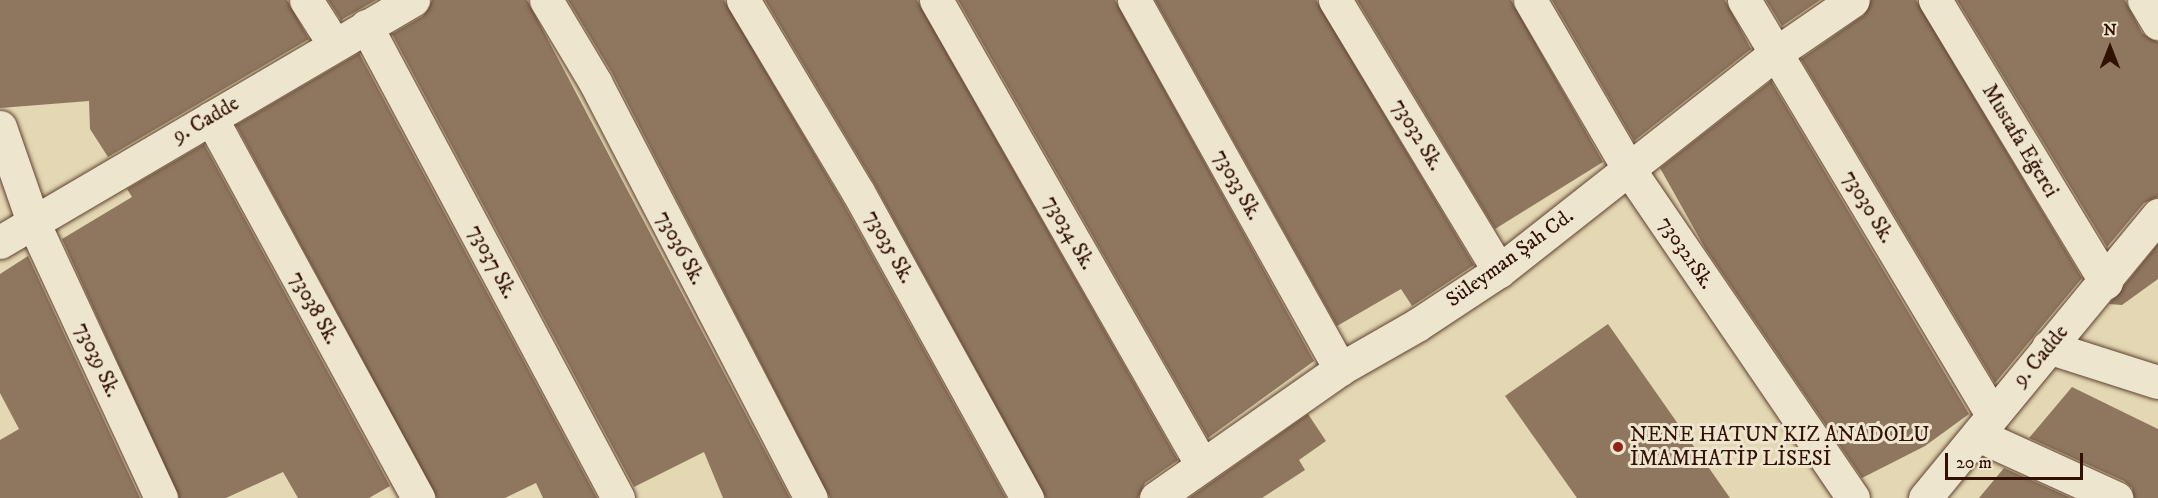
<!DOCTYPE html>
<html>
<head>
<meta charset="utf-8">
<style>
  body { margin:0 }
  #map { position:relative; width:2158px; height:498px; overflow:hidden; background:#e4d7b3; font-family:"IM FELL DW Pica",serif }
  div>[style] { position:absolute }
  [style*='--x'] { left:calc(var(--x)*1px); top:calc(var(--y)*1px); width:calc(var(--w)*1px); rotate:calc(var(--a)*1deg) }
  .building>* { inset:0; background:#8f775f }
  .roads { filter:drop-shadow(0 0 2px #5e4230) drop-shadow(0 0 2px #5e4230) }
  .minor>* { height:33px; margin:-16.5px; padding:0 16.5px; transform-origin:16.5px; border-radius:16.5px; background:#ede5ce }
  .tertiary>* { height:33px; margin:-16.5px; padding:0 16.5px; transform-origin:16.5px; border-radius:16.5px; background:#ede5ce }
  .dots>* { width:16px; height:16px; translate:-50% -50%; box-sizing:border-box; border:3px solid #ede5ce; border-radius:50% }
  span { translate:-50% -50%; white-space:nowrap; text-align:center; line-height:1.15; -webkit-text-stroke:6px #ede5ce; paint-order:stroke }
  .street-label { font-size:21px; color:#321004 }
  .poi-label { font-size:21px; color:#321004 }
  .left { translate:0 -50%; text-align:left }
  .north { position:absolute; left:2080px; top:18px; width:60px; height:60px; -webkit-text-stroke:4px #ede5ce; paint-order:stroke; rotate:0deg; font-size:16px; font-weight:700; line-height:24px; text-align:center; color:#321004 }
  .north::after { content:''; display:block; margin:auto; width:21px; height:27px; background:#321004; clip-path:polygon(50% 0,100% 100%,50% 72%,0 100%) }
  .scale { position:absolute; left:1945px; top:453px; width:138px; height:27px; box-sizing:border-box; border:3px solid #321004; border-top:0; padding-left:8px; font-size:18px; line-height:21px; white-space:nowrap; color:#321004; -webkit-text-stroke:4px #ede5ce; paint-order:stroke }
</style>
</head>
<body>
<div id="map">
  <div class="building">
    <div style="clip-path:polygon(0 0,287px 0,309px 39px,108px 157px,90px 129px,89px 101px,0 108px)"></div>
    <div style="clip-path:polygon(328px 0,376px 0,341px 20px)"></div>
    <div style="clip-path:polygon(432px 0,527px 0,790px 498px,723px 498px,704px 452px,634px 487px,392px 34px,423px 16px)"></div>
    <div style="clip-path:polygon(568px 0,724px 0,842px 201px,1006px 498px,830px 498px,612px 73px)"></div>
    <div style="clip-path:polygon(765px 0,917px 0,1178px 460px,1145px 483px,1138px 498px,1046px 498px,874px 183px)"></div>
    <div style="clip-path:polygon(958px 0,1115px 0,1314px 361px,1208px 438px)"></div>
    <div style="clip-path:polygon(1155px 0,1316px 0,1474px 265px,1412px 306px,1401px 289px,1337px 326px)"></div>
    <div style="clip-path:polygon(1357px 0,1511px 0,1603px 162px,1495px 229px)"></div>
    <div style="clip-path:polygon(1552px 0,1725px 0,1751px 49px,1634px 141px)"></div>
    <div style="clip-path:polygon(1766px 0,1820px 0,1782px 26px)"></div>
    <div style="clip-path:polygon(1871px 0,1916px 0,2082px 278px,1995px 383px,1801px 59px,1864px 15px)"></div>
    <div style="clip-path:polygon(1957px 0,2125px 0,2142px 33px,2158px 42px,2158px 197px,2144px 203px,2107px 247px)"></div>
    <div style="clip-path:polygon(359px 53px,597px 498px,543px 498px,536px 483px,505px 498px,437px 498px,236px 125px)"></div>
    <div style="clip-path:polygon(1771px 81px,1969px 414px,1925px 446px,1862px 478px,1705px 248px,1660px 168px)"></div>
    <div style="clip-path:polygon(204px 144px,390px 486px,369px 498px,298px 498px,283px 472px,226px 498px,179px 498px,62px 239px,132px 197px,127px 189px)"></div>
    <div style="clip-path:polygon(2158px 244px,2158px 279px,2122px 305px,2109px 304px)"></div>
    <div style="clip-path:polygon(28px 256px,140px 498px,0 498px,0 440px,19px 429px,0 393px,0 274px)"></div>
    <div style="clip-path:polygon(1608px 324px,1730px 498px,1577px 498px,1505px 396px)"></div>
    <div style="clip-path:polygon(2072px 387px,2158px 429px,2158px 498px,2134px 498px,2132px 488px,2124px 481px,2029px 438px)"></div>
    <div style="clip-path:polygon(1308px 414px,1326px 441px,1299px 460px,1305px 470px,1262px 498px,1189px 498px)"></div>
    <div style="clip-path:polygon(2004px 468px,2071px 498px,1979px 498px)"></div>
  </div>
  <div class="roads">
    <div class="minor">
      <div style="--x:306;--y:0;--w:52;--a:57.5"></div>
      <div style="--x:546;--y:0;--w:96;--a:59.1"></div>
      <div style="--x:595;--y:82;--w:469;--a:62.6"></div>
      <div style="--x:743;--y:0;--w:224;--a:59.1"></div>
      <div style="--x:858;--y:192;--w:350;--a:61.1"></div>
      <div style="--x:936;--y:0;--w:536;--a:60.23"></div>
      <div style="--x:1134;--y:0;--w:423;--a:60.8"></div>
      <div style="--x:1335;--y:0;--w:317;--a:58.8"></div>
      <div style="--x:1530;--y:0;--w:194;--a:59.7"></div>
      <div style="--x:1628;--y:168;--w:399;--a:55.7"></div>
      <div style="--x:1744;--y:0;--w:483;--a:59.1"></div>
      <div style="--x:1935;--y:0;--w:330;--a:58.8"></div>
      <div style="--x:2144;--y:0;--w:27;--a:59"></div>
      <div style="--x:366;--y:26;--w:535;--a:61.9"></div>
      <div style="--x:211;--y:118;--w:433;--a:61.4"></div>
      <div style="--x:0;--y:127;--w:101;--a:70.8"></div>
      <div style="--x:33;--y:222;--w:304;--a:65.1"></div>
      <div style="--x:2048;--y:347;--w:115;--a:17.7"></div>
      <div style="--x:1978;--y:435;--w:152;--a:24.5"></div>
      <div style="--x:1156;--y:498;--w:225;--a:-35"></div>
      <div style="--x:1340;--y:369;--w:89;--a:-29.7"></div>
      <div style="--x:1417;--y:325;--w:98;--a:-33.4"></div>
      <div style="--x:1499;--y:271;--w:352;--a:-38.2"></div>
      <div style="--x:1776;--y:53;--w:93;--a:-34.5"></div>
    </div>
    <div class="tertiary">
      <div style="--x:0;--y:242;--w:479;--a:-30.4"></div>
      <div style="--x:1925;--y:498;--w:367;--a:-50.5"></div>
    </div>
  </div>
  <div class="dots">
    <div style="left:1618px;top:447px;background:#8f2418"></div>
  </div>
  <div class="street-label">
    <span style="left:206px;top:120px;rotate:-30deg">9. Cadde</span>
    <span style="left:1417px;top:135px;rotate:59deg">73032 Sk.</span>
    <span style="left:2020px;top:141px;rotate:59deg">Mustafa Eğerci</span>
    <span style="left:1237px;top:185px;rotate:61deg">73033 Sk.</span>
    <span style="left:1868px;top:207px;rotate:59deg">73030 Sk.</span>
    <span style="left:1069px;top:233px;rotate:60deg">73034 Sk.</span>
    <span style="left:889px;top:247px;rotate:61deg">73035 Sk.</span>
    <span style="left:680px;top:248px;rotate:62deg">73036 Sk.</span>
    <span style="left:1686px;top:253px;rotate:56deg">730321Sk.</span>
    <span style="left:1510px;top:258px;rotate:-36deg">Süleyman Şah Cd.</span>
    <span style="left:492px;top:262px;rotate:62deg">73037 Sk.</span>
    <span style="left:314px;top:308px;rotate:61deg">73038 Sk.</span>
    <span style="left:2041px;top:356px;rotate:-50deg">9. Cadde</span>
    <span style="left:97px;top:360px;rotate:65deg">73039 Sk.</span>
  </div>
  <div class="poi-label">
    <span class="left" style="left:1630px;top:447px">NENE HATUN KIZ ANADOLU<br>İMAMHATİP LİSESİ</span>
  </div>
  <div class="north">N</div>
  <div class="scale">20 m</div>
</div>
</body>
</html>
